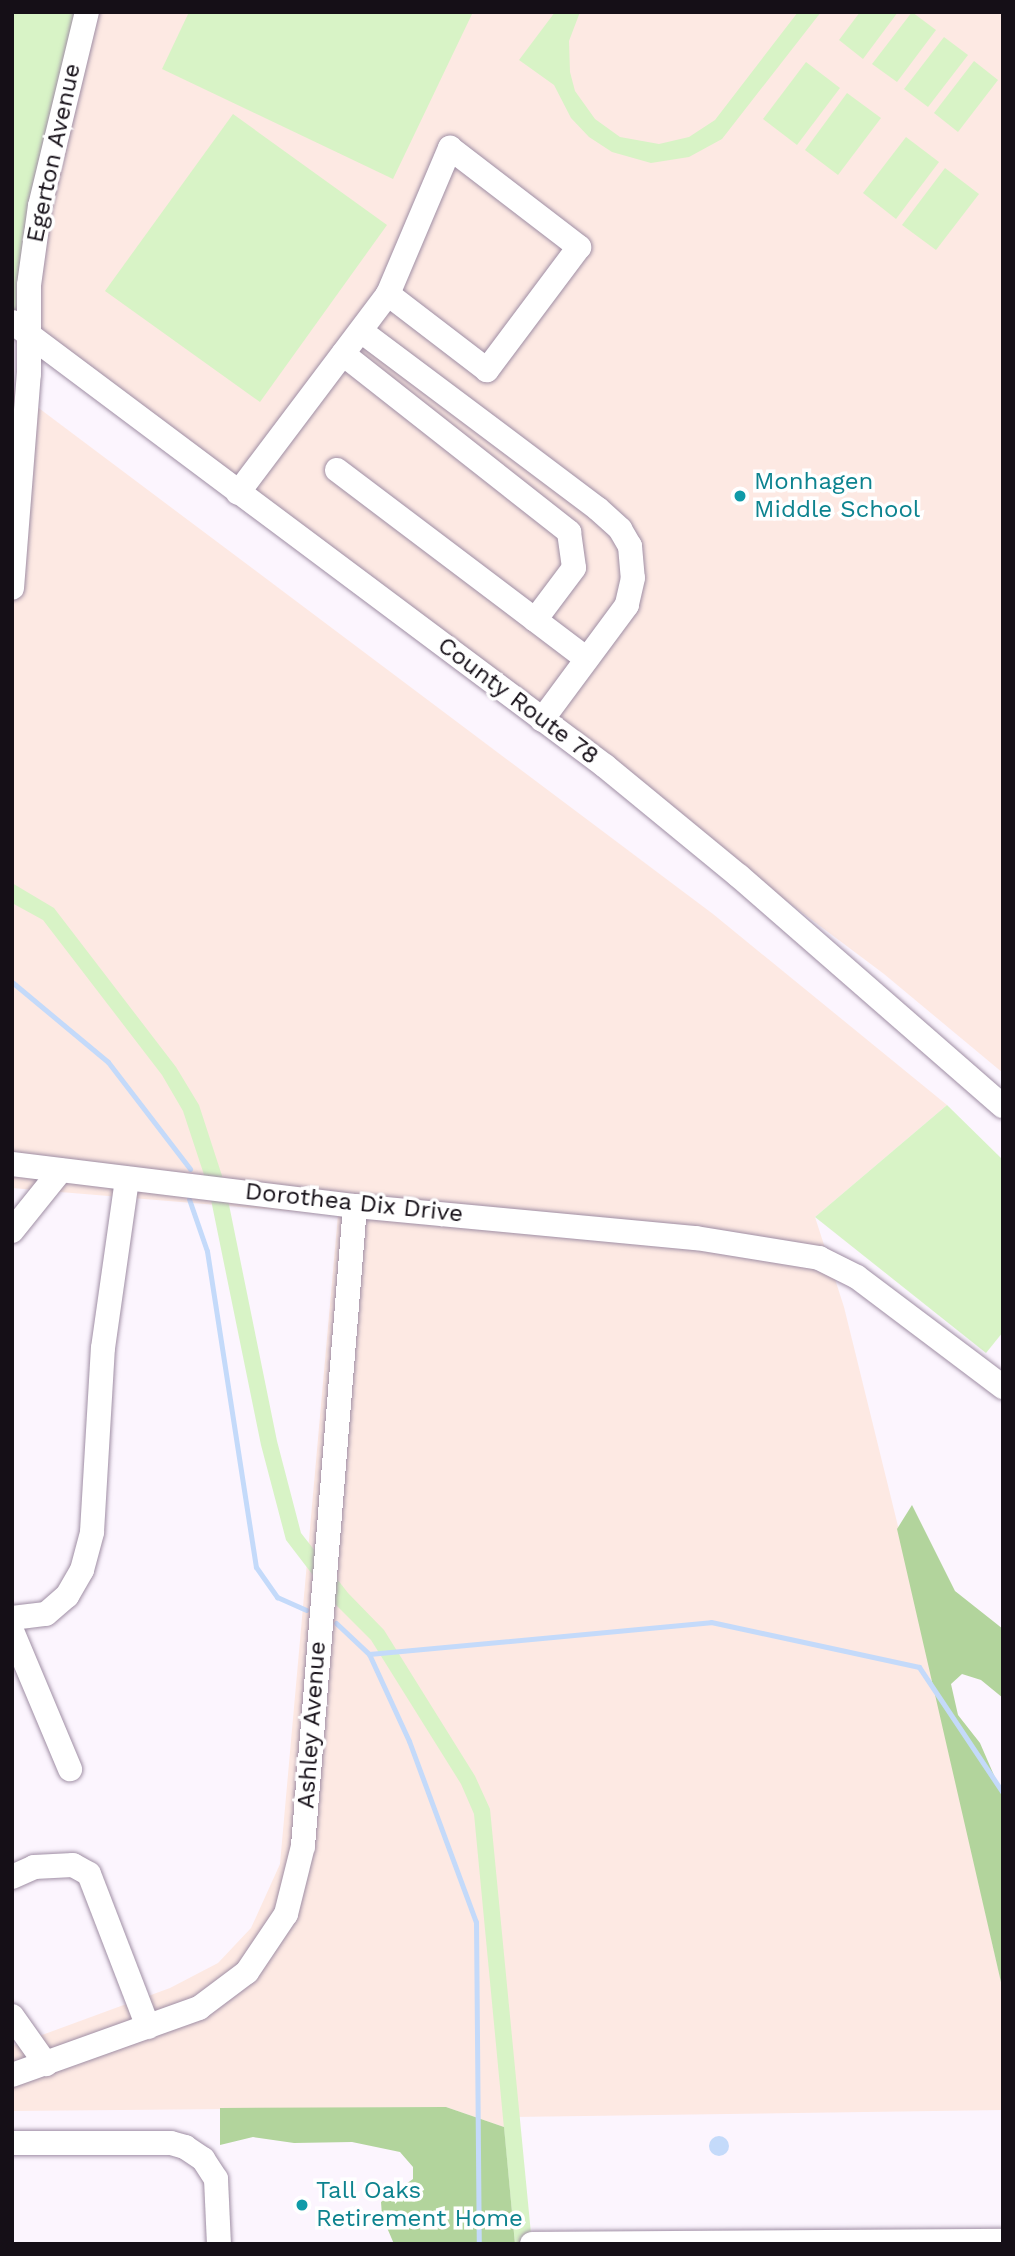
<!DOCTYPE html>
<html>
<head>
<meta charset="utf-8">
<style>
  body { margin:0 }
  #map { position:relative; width:1015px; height:2256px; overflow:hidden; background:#fcf5fe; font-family:"Work Sans",sans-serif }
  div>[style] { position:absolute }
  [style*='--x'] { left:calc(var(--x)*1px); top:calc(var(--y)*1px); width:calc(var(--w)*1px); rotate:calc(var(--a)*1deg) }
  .education>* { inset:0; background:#fde9e3 }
  .green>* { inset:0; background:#d8f3c6 }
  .forest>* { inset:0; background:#b2d49c }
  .water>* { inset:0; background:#c4dafa }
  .round { border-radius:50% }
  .stream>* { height:5px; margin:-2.5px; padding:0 2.5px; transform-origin:2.5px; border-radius:2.5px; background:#c4dafa }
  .roads { filter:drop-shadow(0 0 2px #9f8ea4) drop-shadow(0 0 2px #9f8ea4) }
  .minor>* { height:24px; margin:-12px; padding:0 12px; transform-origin:12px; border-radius:12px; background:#fff }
  .dots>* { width:19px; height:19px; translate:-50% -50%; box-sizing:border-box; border:4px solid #fff; border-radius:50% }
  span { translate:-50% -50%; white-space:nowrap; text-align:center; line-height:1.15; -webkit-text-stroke:7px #fff; paint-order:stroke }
  .street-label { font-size:24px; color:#150f17 }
  .culture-label { font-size:24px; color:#0d838f }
  .left { translate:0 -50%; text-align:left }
  .frame { position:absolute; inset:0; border:14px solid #150f17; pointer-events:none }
</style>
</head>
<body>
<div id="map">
  <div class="education">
    <div style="clip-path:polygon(96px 12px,1003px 12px,1003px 1073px,884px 974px,31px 334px,42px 234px)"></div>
    <div style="clip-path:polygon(12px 388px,713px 914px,947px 1105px,815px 1217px,844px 1307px,912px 1583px,1003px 1991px,1003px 2110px,513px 2117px,504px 2127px,446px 2107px,12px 2111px,12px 2046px,170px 1988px,218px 1963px,251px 1928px,280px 1864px,338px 1215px,12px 1188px)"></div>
  </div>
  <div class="green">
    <div style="clip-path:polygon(12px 12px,96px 12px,42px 234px,31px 334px,12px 320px)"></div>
    <div style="clip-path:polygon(189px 12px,473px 12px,393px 179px,162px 69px)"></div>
    <div style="clip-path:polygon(555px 12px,580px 12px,569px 41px,570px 72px,575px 91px,595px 119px,620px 137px,659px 144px,689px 137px,715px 120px,798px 12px,821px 12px,722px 139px,689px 157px,651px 163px,612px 152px,589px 137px,571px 118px,554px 85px,519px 60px)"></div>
    <div style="clip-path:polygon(860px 12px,898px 12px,863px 59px,839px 40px)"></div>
    <div style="clip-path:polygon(912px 12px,936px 30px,897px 82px,872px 64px)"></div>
    <div style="clip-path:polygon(944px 37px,968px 55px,928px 107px,904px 89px)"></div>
    <div style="clip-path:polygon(974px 61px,998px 80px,958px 132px,934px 113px)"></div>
    <div style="clip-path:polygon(806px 62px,840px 88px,797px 145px,763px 119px)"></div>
    <div style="clip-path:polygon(847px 93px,881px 118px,838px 175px,805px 150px)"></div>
    <div style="clip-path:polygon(233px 114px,387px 225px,260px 402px,105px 291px)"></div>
    <div style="clip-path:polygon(906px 137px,939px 162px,896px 219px,863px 193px)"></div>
    <div style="clip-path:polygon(945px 168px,979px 194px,936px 250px,902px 225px)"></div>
    <div style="clip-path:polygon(12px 883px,54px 908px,176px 1067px,199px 1105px,225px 1185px,277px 1441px,301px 1533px,348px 1593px,384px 1630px,475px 1776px,490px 1809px,532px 2244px,515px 2244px,474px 1814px,461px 1784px,371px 1640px,335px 1604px,286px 1540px,261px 1445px,209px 1190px,183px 1111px,162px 1075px,43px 920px,12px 903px)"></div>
    <div style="clip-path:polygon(947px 1105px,1003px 1160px,1003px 1332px,986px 1353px,815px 1217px)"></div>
  </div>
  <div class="forest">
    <div style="clip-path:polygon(912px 1505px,955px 1591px,1003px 1629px,1003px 1698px,981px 1680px,962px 1674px,951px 1684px,958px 1715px,980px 1743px,1003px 1796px,1003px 1991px,897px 1529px)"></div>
    <div style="clip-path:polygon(446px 2107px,504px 2127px,515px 2244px,394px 2244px,382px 2216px,381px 2202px,413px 2179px,413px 2167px,400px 2152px,352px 2142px,294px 2143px,253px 2137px,220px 2145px,220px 2108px)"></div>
  </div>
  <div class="water">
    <div class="round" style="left:709px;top:2136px;width:20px;height:20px"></div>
  </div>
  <div class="stream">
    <div style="--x:12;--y:982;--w:125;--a:39.8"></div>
    <div style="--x:108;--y:1062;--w:135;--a:52.5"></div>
    <div style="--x:189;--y:1199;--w:55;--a:70.9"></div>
    <div style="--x:207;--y:1251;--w:320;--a:81.2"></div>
    <div style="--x:256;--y:1567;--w:37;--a:55"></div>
    <div style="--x:277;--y:1597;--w:32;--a:24"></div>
    <div style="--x:336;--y:1623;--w:45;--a:43.2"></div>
    <div style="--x:369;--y:1654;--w:96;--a:65.3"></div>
    <div style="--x:409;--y:1741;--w:193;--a:69.7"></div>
    <div style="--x:476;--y:1922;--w:322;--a:89.5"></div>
    <div style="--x:369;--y:1654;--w:343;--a:-5.3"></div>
    <div style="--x:711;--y:1622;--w:213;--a:12.2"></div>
    <div style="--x:919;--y:1667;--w:151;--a:56.3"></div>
  </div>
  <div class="roads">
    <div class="minor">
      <div style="--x:12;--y:322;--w:741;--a:36.82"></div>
      <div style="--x:605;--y:766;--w:173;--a:39.4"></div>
      <div style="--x:739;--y:876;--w:350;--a:41.1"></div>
      <div style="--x:361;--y:331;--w:296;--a:36.9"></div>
      <div style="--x:598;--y:509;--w:30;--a:42"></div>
      <div style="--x:620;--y:529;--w:20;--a:60"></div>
      <div style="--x:630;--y:546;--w:32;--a:85"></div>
      <div style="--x:633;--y:578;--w:28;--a:103"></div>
      <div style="--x:627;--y:605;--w:143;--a:126.5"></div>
      <div style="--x:343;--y:354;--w:288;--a:38.2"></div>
      <div style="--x:569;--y:532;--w:36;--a:82"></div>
      <div style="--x:574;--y:568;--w:65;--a:126.9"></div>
      <div style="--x:337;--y:470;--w:313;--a:37.1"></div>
      <div style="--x:238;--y:493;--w:249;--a:-53"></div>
      <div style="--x:388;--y:294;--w:159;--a:-67"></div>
      <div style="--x:450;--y:148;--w:163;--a:37.5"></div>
      <div style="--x:579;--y:247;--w:154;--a:126.8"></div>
      <div style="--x:487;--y:370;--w:125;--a:-142.5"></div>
      <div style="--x:12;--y:588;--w:215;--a:-85.5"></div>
      <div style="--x:29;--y:374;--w:89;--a:-90"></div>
      <div style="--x:29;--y:285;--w:80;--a:-82.1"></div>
      <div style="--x:40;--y:206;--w:200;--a:-76.4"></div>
      <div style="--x:12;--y:1164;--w:346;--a:7"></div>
      <div style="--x:355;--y:1206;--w:342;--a:5.4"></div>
      <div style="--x:696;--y:1238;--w:125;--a:9.2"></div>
      <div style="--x:819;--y:1258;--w:42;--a:26.6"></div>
      <div style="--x:857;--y:1277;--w:183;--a:37"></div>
      <div style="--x:12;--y:1231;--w:78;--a:-51.2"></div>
      <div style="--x:12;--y:1618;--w:34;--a:-7"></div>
      <div style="--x:46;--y:1614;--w:28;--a:-41"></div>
      <div style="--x:67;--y:1596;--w:30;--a:-60"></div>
      <div style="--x:82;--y:1570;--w:39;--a:-75"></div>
      <div style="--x:92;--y:1532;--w:184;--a:-86.6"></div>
      <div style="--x:103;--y:1348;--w:171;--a:-81.9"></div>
      <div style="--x:12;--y:1631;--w:150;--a:67.2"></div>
      <div style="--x:12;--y:1877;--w:24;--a:-24"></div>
      <div style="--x:34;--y:1867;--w:39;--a:-3"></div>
      <div style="--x:73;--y:1865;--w:18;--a:29"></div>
      <div style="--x:89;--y:1874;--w:164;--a:68.9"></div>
      <div style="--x:12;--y:2016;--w:59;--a:54.7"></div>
      <div style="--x:12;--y:2075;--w:199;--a:-19.7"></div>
      <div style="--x:199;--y:2008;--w:60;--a:-36.9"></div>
      <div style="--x:247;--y:1972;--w:70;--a:-56.1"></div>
      <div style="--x:286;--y:1914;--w:70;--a:-76"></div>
      <div style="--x:303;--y:1846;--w:642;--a:-85.35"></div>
      <div style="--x:12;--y:2143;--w:159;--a:0"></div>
      <div style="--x:171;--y:2143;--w:15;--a:16"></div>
      <div style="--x:185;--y:2147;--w:22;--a:34"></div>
      <div style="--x:203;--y:2159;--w:24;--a:57"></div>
      <div style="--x:216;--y:2179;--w:65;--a:87.4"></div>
      <div style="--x:532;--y:2244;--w:471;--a:-0.4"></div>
    </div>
  </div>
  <div class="dots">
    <div style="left:740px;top:496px;background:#0f9aa8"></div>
    <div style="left:302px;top:2205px;background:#0f9aa8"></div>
  </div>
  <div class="street-label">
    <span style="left:54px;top:153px;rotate:-78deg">Egerton Avenue</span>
    <span style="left:518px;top:701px;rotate:37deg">County Route 78</span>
    <span style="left:354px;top:1203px;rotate:6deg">Dorothea Dix Drive</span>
    <span style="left:312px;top:1725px;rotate:-86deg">Ashley Avenue</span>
  </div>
  <div class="culture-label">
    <span class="left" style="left:754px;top:496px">Monhagen<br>Middle School</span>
    <span class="left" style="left:316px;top:2205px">Tall Oaks<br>Retirement Home</span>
  </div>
  <div class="frame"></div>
</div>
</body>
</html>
